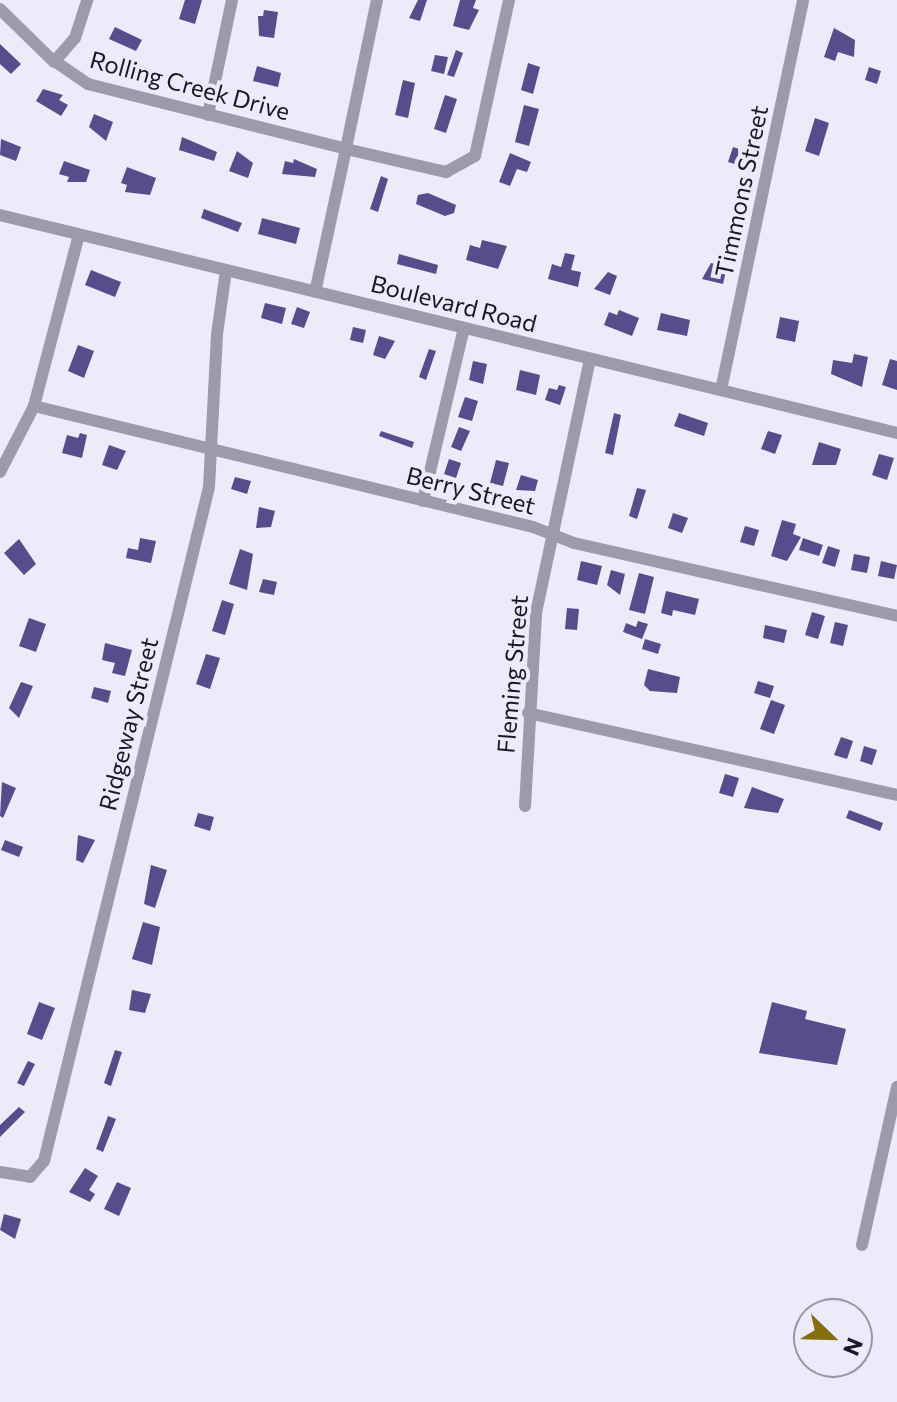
<!DOCTYPE html>
<html>
<head>
<meta charset="utf-8">
<style>
  body { margin:0 }
  #map { position:relative; width:897px; height:1402px; overflow:hidden; background:#ecebfa; font-family:Commissioner,sans-serif }
  div>[style] { position:absolute }
  [style*='--x'] { left:calc(var(--x)*1px); top:calc(var(--y)*1px); width:calc(var(--w)*1px); rotate:calc(var(--a)*1deg) }
  .building>* { inset:0; background:#564e8c }
  .minor>* { height:12px; margin:-6px; padding:0 6px; transform-origin:6px; border-radius:6px; background:#9c9baa }
  span { translate:-50% -50%; white-space:nowrap; text-align:center; line-height:1.15; -webkit-text-stroke:8px #ecebfa; paint-order:stroke }
  .street-label { font-size:24px; color:#181723 }
  .north { position:absolute; left:793px; top:1298px; width:80px; height:80px; box-sizing:border-box; background:#ecebfa; border:2px solid #9796a4; border-radius:50%; rotate:113deg; font-size:22px; font-weight:700; line-height:32px; text-align:center; color:#181723 }
  .north::after { content:''; display:block; margin:auto; width:28px; height:36px; background:#856e0d; clip-path:polygon(50% 0,100% 100%,50% 72%,0 100%) }
</style>
</head>
<body>
<div id="map">
  <div class="building">
    <div style="clip-path:polygon(185px 0,202px 0,195px 24px,179px 19px)"></div>
    <div style="clip-path:polygon(418px 0,427px 0,420px 21px,409px 18px)"></div>
    <div style="clip-path:polygon(460px 0,476px 0,473px 8px,479px 10px,469px 30px,453px 26px)"></div>
    <div style="clip-path:polygon(264px 10px,278px 12px,274px 38px,259px 36px,258px 16px,263px 16px)"></div>
    <div style="clip-path:polygon(115px 27px,142px 40px,136px 51px,109px 39px)"></div>
    <div style="clip-path:polygon(834px 28px,855px 40px,854px 57px,838px 52px,835px 61px,824px 57px)"></div>
    <div style="clip-path:polygon(0 44px,21px 64px,11px 74px,0 64px)"></div>
    <div style="clip-path:polygon(456px 50px,463px 53px,454px 77px,447px 75px)"></div>
    <div style="clip-path:polygon(435px 55px,448px 57px,444px 74px,431px 71px)"></div>
    <div style="clip-path:polygon(528px 63px,540px 67px,533px 94px,521px 90px)"></div>
    <div style="clip-path:polygon(257px 66px,281px 73px,278px 87px,253px 81px)"></div>
    <div style="clip-path:polygon(869px 67px,881px 71px,877px 84px,865px 80px)"></div>
    <div style="clip-path:polygon(403px 80px,415px 83px,408px 118px,395px 115px)"></div>
    <div style="clip-path:polygon(43px 89px,63px 95px,59px 100px,68px 105px,61px 116px,36px 101px)"></div>
    <div style="clip-path:polygon(445px 95px,457px 99px,446px 133px,434px 129px)"></div>
    <div style="clip-path:polygon(524px 105px,539px 109px,529px 146px,515px 142px)"></div>
    <div style="clip-path:polygon(94px 114px,113px 122px,106px 141px,89px 127px)"></div>
    <div style="clip-path:polygon(815px 118px,829px 123px,819px 156px,805px 151px)"></div>
    <div style="clip-path:polygon(182px 137px,217px 152px,214px 161px,179px 150px)"></div>
    <div style="clip-path:polygon(1px 139px,21px 147px,16px 161px,0 155px)"></div>
    <div style="clip-path:polygon(733px 147px,758px 155px,753px 170px,728px 162px)"></div>
    <div style="clip-path:polygon(237px 151px,253px 163px,248px 178px,229px 171px)"></div>
    <div style="clip-path:polygon(510px 153px,531px 162px,527px 172px,517px 169px,510px 186px,499px 182px)"></div>
    <div style="clip-path:polygon(294px 159px,317px 169px,315px 177px,282px 174px,285px 161px,293px 163px)"></div>
    <div style="clip-path:polygon(64px 161px,90px 170px,86px 182px,67px 182px,69px 177px,59px 174px)"></div>
    <div style="clip-path:polygon(127px 167px,156px 178px,150px 195px,125px 192px,127px 185px,121px 183px)"></div>
    <div style="clip-path:polygon(381px 176px,388px 179px,378px 212px,370px 209px)"></div>
    <div style="clip-path:polygon(428px 193px,456px 205px,454px 213px,445px 216px,416px 204px,418px 195px)"></div>
    <div style="clip-path:polygon(204px 209px,242px 223px,238px 232px,201px 218px)"></div>
    <div style="clip-path:polygon(262px 218px,300px 228px,296px 244px,258px 234px)"></div>
    <div style="clip-path:polygon(482px 240px,507px 246px,498px 269px,466px 260px,470px 245px,480px 248px)"></div>
    <div style="clip-path:polygon(565px 253px,575px 255px,571px 270px,581px 272px,578px 287px,548px 279px,552px 264px,561px 267px)"></div>
    <div style="clip-path:polygon(399px 254px,438px 265px,436px 274px,397px 264px)"></div>
    <div style="clip-path:polygon(711px 263px,727px 267px,723px 284px,702px 279px)"></div>
    <div style="clip-path:polygon(91px 270px,121px 282px,115px 297px,85px 285px)"></div>
    <div style="clip-path:polygon(608px 272px,617px 276px,610px 295px,594px 289px)"></div>
    <div style="clip-path:polygon(265px 303px,286px 308px,282px 324px,261px 318px)"></div>
    <div style="clip-path:polygon(297px 307px,310px 312px,304px 328px,291px 324px)"></div>
    <div style="clip-path:polygon(619px 310px,639px 318px,632px 336px,604px 325px,609px 312px,617px 315px)"></div>
    <div style="clip-path:polygon(661px 313px,690px 320px,687px 336px,657px 330px)"></div>
    <div style="clip-path:polygon(780px 317px,799px 321px,795px 342px,776px 338px)"></div>
    <div style="clip-path:polygon(353px 327px,366px 330px,363px 343px,350px 340px)"></div>
    <div style="clip-path:polygon(379px 336px,395px 341px,385px 359px,373px 355px)"></div>
    <div style="clip-path:polygon(78px 345px,94px 351px,84px 378px,68px 371px)"></div>
    <div style="clip-path:polygon(429px 349px,436px 351px,426px 380px,419px 377px)"></div>
    <div style="clip-path:polygon(854px 354px,868px 357px,862px 387px,831px 374px,833px 360px,852px 363px)"></div>
    <div style="clip-path:polygon(890px 359px,897px 361px,897px 390px,882px 385px)"></div>
    <div style="clip-path:polygon(473px 361px,487px 364px,483px 384px,469px 380px)"></div>
    <div style="clip-path:polygon(520px 370px,540px 375px,536px 395px,516px 390px)"></div>
    <div style="clip-path:polygon(559px 385px,566px 387px,560px 405px,545px 400px,549px 388px,557px 390px)"></div>
    <div style="clip-path:polygon(465px 397px,478px 401px,472px 421px,458px 417px)"></div>
    <div style="clip-path:polygon(614px 413px,621px 415px,613px 455px,605px 453px)"></div>
    <div style="clip-path:polygon(679px 413px,708px 423px,704px 436px,674px 426px)"></div>
    <div style="clip-path:polygon(459px 427px,470px 431px,461px 451px,451px 447px)"></div>
    <div style="clip-path:polygon(381px 431px,414px 442px,412px 448px,379px 436px)"></div>
    <div style="clip-path:polygon(768px 431px,782px 435px,775px 454px,761px 449px)"></div>
    <div style="clip-path:polygon(80px 433px,87px 435px,82px 458px,62px 453px,67px 435px,78px 438px)"></div>
    <div style="clip-path:polygon(819px 442px,841px 449px,836px 465px,812px 465px)"></div>
    <div style="clip-path:polygon(109px 445px,126px 451px,117px 470px,102px 465px)"></div>
    <div style="clip-path:polygon(879px 454px,894px 458px,887px 480px,872px 475px)"></div>
    <div style="clip-path:polygon(449px 459px,461px 463px,456px 478px,444px 474px)"></div>
    <div style="clip-path:polygon(496px 460px,509px 463px,503px 486px,490px 483px)"></div>
    <div style="clip-path:polygon(521px 475px,538px 480px,535px 491px,516px 490px)"></div>
    <div style="clip-path:polygon(235px 477px,251px 481px,247px 494px,231px 489px)"></div>
    <div style="clip-path:polygon(637px 488px,646px 490px,637px 519px,629px 516px)"></div>
    <div style="clip-path:polygon(259px 507px,275px 511px,271px 527px,256px 528px)"></div>
    <div style="clip-path:polygon(673px 513px,688px 518px,682px 533px,668px 528px)"></div>
    <div style="clip-path:polygon(782px 520px,796px 524px,793px 534px,801px 537px,787px 561px,771px 556px)"></div>
    <div style="clip-path:polygon(745px 526px,759px 530px,754px 546px,740px 542px)"></div>
    <div style="clip-path:polygon(140px 538px,156px 541px,151px 563px,126px 558px,128px 548px,138px 550px)"></div>
    <div style="clip-path:polygon(803px 538px,823px 545px,819px 556px,799px 550px)"></div>
    <div style="clip-path:polygon(19px 539px,36px 564px,24px 575px,4px 553px)"></div>
    <div style="clip-path:polygon(828px 546px,840px 550px,835px 567px,822px 563px)"></div>
    <div style="clip-path:polygon(240px 549px,253px 554px,247px 590px,229px 584px)"></div>
    <div style="clip-path:polygon(854px 554px,870px 557px,867px 573px,851px 570px)"></div>
    <div style="clip-path:polygon(581px 561px,602px 566px,597px 585px,577px 580px)"></div>
    <div style="clip-path:polygon(881px 561px,897px 565px,894px 579px,878px 576px)"></div>
    <div style="clip-path:polygon(611px 570px,625px 574px,620px 595px,607px 585px)"></div>
    <div style="clip-path:polygon(639px 573px,654px 577px,645px 614px,629px 610px)"></div>
    <div style="clip-path:polygon(263px 579px,277px 582px,274px 595px,259px 592px)"></div>
    <div style="clip-path:polygon(666px 591px,699px 599px,695px 615px,673px 610px,672px 616px,661px 613px)"></div>
    <div style="clip-path:polygon(222px 600px,234px 604px,225px 635px,212px 631px)"></div>
    <div style="clip-path:polygon(567px 608px,579px 609px,577px 630px,565px 629px)"></div>
    <div style="clip-path:polygon(812px 612px,825px 616px,818px 639px,805px 635px)"></div>
    <div style="clip-path:polygon(29px 618px,46px 624px,36px 652px,19px 646px)"></div>
    <div style="clip-path:polygon(638px 621px,648px 624px,642px 639px,623px 632px,626px 623px,636px 627px)"></div>
    <div style="clip-path:polygon(835px 622px,848px 625px,843px 646px,830px 643px)"></div>
    <div style="clip-path:polygon(765px 625px,787px 630px,784px 643px,763px 638px)"></div>
    <div style="clip-path:polygon(645px 639px,661px 644px,658px 654px,642px 649px)"></div>
    <div style="clip-path:polygon(105px 643px,132px 650px,125px 676px,112px 673px,115px 663px,102px 660px)"></div>
    <div style="clip-path:polygon(206px 654px,220px 658px,210px 689px,196px 684px)"></div>
    <div style="clip-path:polygon(648px 669px,680px 677px,677px 693px,650px 691px,644px 685px)"></div>
    <div style="clip-path:polygon(758px 681px,774px 686px,770px 698px,754px 693px)"></div>
    <div style="clip-path:polygon(21px 682px,33px 686px,19px 718px,9px 708px)"></div>
    <div style="clip-path:polygon(94px 687px,111px 691px,108px 703px,91px 698px)"></div>
    <div style="clip-path:polygon(771px 700px,785px 705px,774px 734px,760px 729px)"></div>
    <div style="clip-path:polygon(841px 737px,853px 741px,847px 759px,834px 755px)"></div>
    <div style="clip-path:polygon(864px 746px,877px 750px,872px 765px,860px 761px)"></div>
    <div style="clip-path:polygon(725px 774px,739px 778px,733px 797px,719px 793px)"></div>
    <div style="clip-path:polygon(2px 782px,16px 788px,3px 818px,0 816px)"></div>
    <div style="clip-path:polygon(752px 787px,784px 799px,778px 813px,744px 808px)"></div>
    <div style="clip-path:polygon(849px 810px,883px 823px,880px 831px,846px 818px)"></div>
    <div style="clip-path:polygon(198px 813px,214px 817px,210px 831px,194px 826px)"></div>
    <div style="clip-path:polygon(78px 835px,95px 840px,83px 863px,76px 860px)"></div>
    <div style="clip-path:polygon(5px 840px,23px 847px,19px 857px,1px 850px)"></div>
    <div style="clip-path:polygon(151px 865px,167px 870px,155px 908px,144px 904px)"></div>
    <div style="clip-path:polygon(143px 922px,160px 927px,152px 965px,132px 959px)"></div>
    <div style="clip-path:polygon(132px 990px,151px 994px,145px 1013px,129px 1010px)"></div>
    <div style="clip-path:polygon(39px 1002px,55px 1008px,42px 1040px,27px 1034px)"></div>
    <div style="clip-path:polygon(772px 1002px,807px 1011px,805px 1019px,846px 1029px,837px 1065px,759px 1053px)"></div>
    <div style="clip-path:polygon(115px 1050px,122px 1052px,111px 1086px,104px 1083px)"></div>
    <div style="clip-path:polygon(28px 1061px,35px 1064px,24px 1086px,17px 1083px)"></div>
    <div style="clip-path:polygon(19px 1107px,25px 1112px,0 1137px,0 1125px)"></div>
    <div style="clip-path:polygon(108px 1116px,116px 1119px,103px 1152px,96px 1149px)"></div>
    <div style="clip-path:polygon(85px 1168px,98px 1176px,89px 1190px,95px 1194px,90px 1202px,69px 1192px)"></div>
    <div style="clip-path:polygon(117px 1182px,131px 1188px,119px 1216px,104px 1209px)"></div>
    <div style="clip-path:polygon(4px 1214px,21px 1219px,15px 1239px,0 1230px)"></div>
  </div>
  <div class="minor">
    <div style="--x:377;--y:0;--w:152;--a:101.8"></div>
    <div style="--x:346;--y:149;--w:103;--a:13"></div>
    <div style="--x:446;--y:172;--w:33;--a:-29"></div>
    <div style="--x:475;--y:156;--w:160;--a:-77.7"></div>
    <div style="--x:0;--y:9;--w:70;--a:44.4"></div>
    <div style="--x:50;--y:58;--w:46;--a:34.4"></div>
    <div style="--x:88;--y:84;--w:266;--a:14.1"></div>
    <div style="--x:346;--y:149;--w:146;--a:102.2"></div>
    <div style="--x:54;--y:62;--w:32;--a:-49"></div>
    <div style="--x:75;--y:38;--w:40;--a:-72"></div>
    <div style="--x:208;--y:115;--w:117;--a:-78.2"></div>
    <div style="--x:0;--y:215;--w:923;--a:13.66"></div>
    <div style="--x:721;--y:390;--w:399;--a:-78.1"></div>
    <div style="--x:34;--y:406;--w:513;--a:13.63"></div>
    <div style="--x:533;--y:527;--w:44;--a:21.3"></div>
    <div style="--x:574;--y:543;--w:331;--a:12.7"></div>
    <div style="--x:0;--y:472;--w:74;--a:-62.7"></div>
    <div style="--x:34;--y:406;--w:177;--a:-75.3"></div>
    <div style="--x:423;--y:501;--w:178;--a:-76.7"></div>
    <div style="--x:528;--y:713;--w:378;--a:12.5"></div>
    <div style="--x:525;--y:806;--w:193;--a:-86.7"></div>
    <div style="--x:536;--y:613;--w:260;--a:-78"></div>
    <div style="--x:0;--y:1172;--w:30;--a:9"></div>
    <div style="--x:30;--y:1177;--w:21;--a:-49"></div>
    <div style="--x:44;--y:1161;--w:694;--a:-76.24"></div>
    <div style="--x:209;--y:487;--w:153;--a:-87"></div>
    <div style="--x:217;--y:334;--w:64;--a:-81.9"></div>
    <div style="--x:862;--y:1245;--w:162;--a:-77.5"></div>
  </div>
  <div class="street-label">
    <span style="left:190px;top:85px;rotate:15deg">Rolling Creek Drive</span>
    <span style="left:741px;top:191px;rotate:-78deg">Timmons Street</span>
    <span style="left:454px;top:303px;rotate:14deg">Boulevard Road</span>
    <span style="left:471px;top:490px;rotate:14deg">Berry Street</span>
    <span style="left:512px;top:674px;rotate:-85deg">Fleming Street</span>
    <span style="left:128px;top:724px;rotate:-76deg">Ridgeway Street</span>
  </div>
  <div class="north">N</div>
</div>
</body>
</html>
